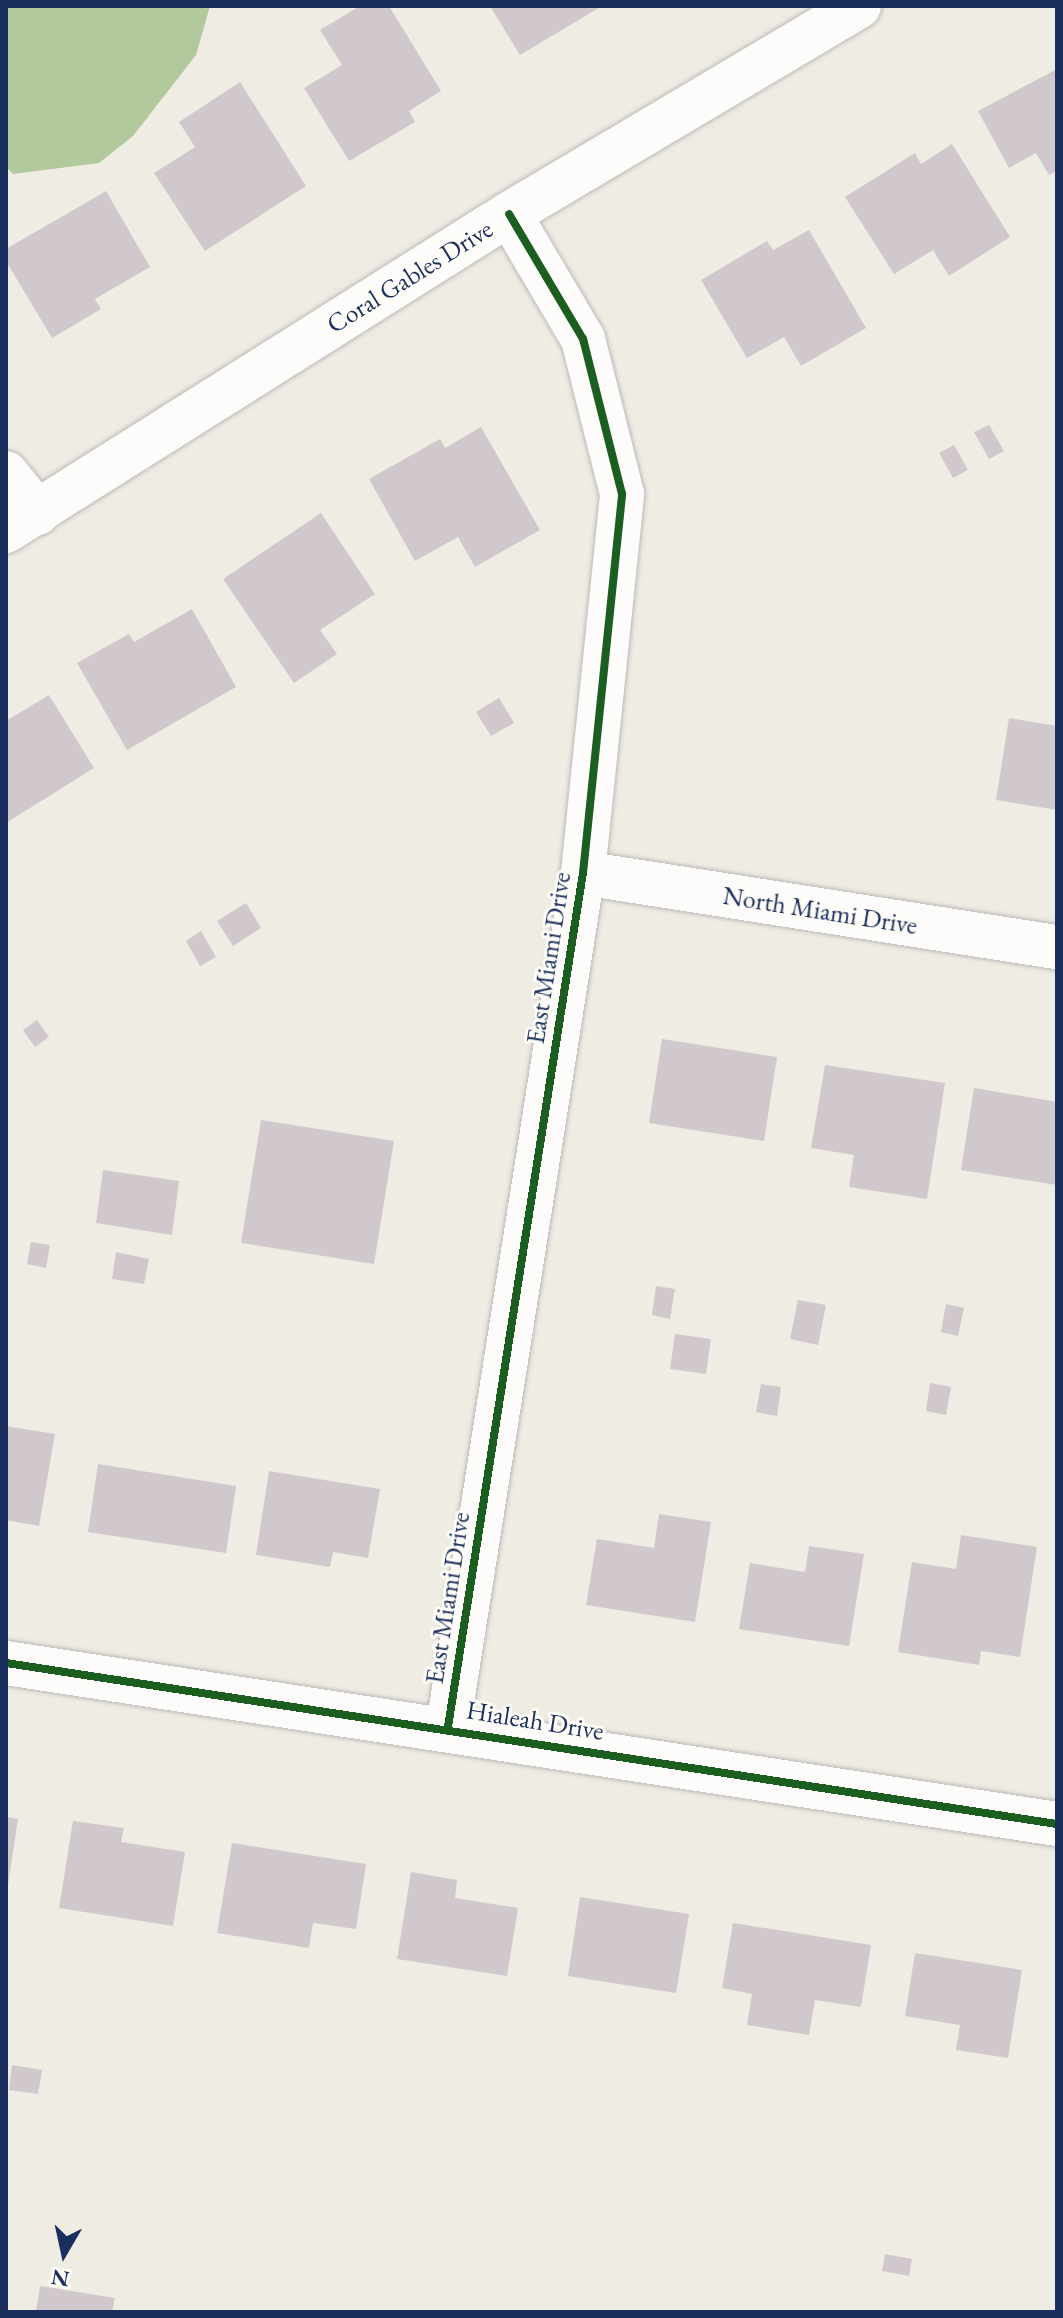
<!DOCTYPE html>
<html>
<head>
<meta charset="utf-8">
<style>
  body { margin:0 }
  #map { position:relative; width:1063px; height:2318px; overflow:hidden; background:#efece3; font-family:"EB Garamond",serif }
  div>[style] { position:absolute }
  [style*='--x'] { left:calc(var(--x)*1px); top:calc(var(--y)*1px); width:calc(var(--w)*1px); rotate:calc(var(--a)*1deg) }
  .forest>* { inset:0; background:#b2c89d }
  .building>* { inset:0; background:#d0c8cc }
  .roads { filter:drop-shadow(0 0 2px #babab9) drop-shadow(0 0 2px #babab9) }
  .street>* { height:44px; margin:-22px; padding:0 22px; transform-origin:22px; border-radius:22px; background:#fdfcfb }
  .cycleway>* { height:8px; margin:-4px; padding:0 4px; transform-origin:4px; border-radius:4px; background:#1b5e20 }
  span { translate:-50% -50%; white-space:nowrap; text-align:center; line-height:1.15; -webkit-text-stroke:6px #fdfcf7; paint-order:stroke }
  .street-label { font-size:26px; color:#1b2f5e }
  .frame { position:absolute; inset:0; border:8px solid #1b2f5e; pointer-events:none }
  .north { position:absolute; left:24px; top:2214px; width:80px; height:80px; -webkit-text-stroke:6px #fdfcf7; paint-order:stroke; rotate:189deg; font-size:22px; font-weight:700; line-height:32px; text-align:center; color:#1b2f5e }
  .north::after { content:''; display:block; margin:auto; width:28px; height:36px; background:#1b2f5e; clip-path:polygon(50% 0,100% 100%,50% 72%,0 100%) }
</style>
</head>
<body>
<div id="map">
  <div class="forest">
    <div style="clip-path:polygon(6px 6px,210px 6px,196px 55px,133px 136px,99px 163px,13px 174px,6px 167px)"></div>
  </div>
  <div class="building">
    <div style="clip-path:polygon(360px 6px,389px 6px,441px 91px,409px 111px,415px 122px,349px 161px,304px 88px,342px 65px,320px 30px)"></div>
    <div style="clip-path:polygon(490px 6px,602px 6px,520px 55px)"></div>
    <div style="clip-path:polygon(1057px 69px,1057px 171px,1049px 175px,1036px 153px,1009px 168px,978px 111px)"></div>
    <div style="clip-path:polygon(240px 82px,306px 186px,205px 251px,154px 173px,195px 147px,179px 122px)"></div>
    <div style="clip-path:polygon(952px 144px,1010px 237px,949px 276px,933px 250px,894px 274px,845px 197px,915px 153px,921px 164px)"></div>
    <div style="clip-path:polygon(106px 191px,150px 267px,95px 299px,101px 309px,52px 338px,6px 261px,6px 249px)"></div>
    <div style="clip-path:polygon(809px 230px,866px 328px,801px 366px,784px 337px,747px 358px,701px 280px,767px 241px,773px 250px)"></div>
    <div style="clip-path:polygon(989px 425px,1004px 451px,989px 459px,974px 432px)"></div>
    <div style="clip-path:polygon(481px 427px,540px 530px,475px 567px,458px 537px,415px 561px,369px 479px,440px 439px,445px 448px)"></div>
    <div style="clip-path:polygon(954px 445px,968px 470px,953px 478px,939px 453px)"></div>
    <div style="clip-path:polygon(321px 513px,375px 594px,320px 630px,337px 654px,294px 683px,223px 579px)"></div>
    <div style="clip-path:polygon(192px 609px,236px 687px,127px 750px,77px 663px,129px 634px,134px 642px)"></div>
    <div style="clip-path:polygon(49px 695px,94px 768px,6px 823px,6px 721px)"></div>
    <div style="clip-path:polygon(499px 698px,514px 723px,491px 736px,476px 712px)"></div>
    <div style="clip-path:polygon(1009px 718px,1057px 726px,1057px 810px,996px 800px)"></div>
    <div style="clip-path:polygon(246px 903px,261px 928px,233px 946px,217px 921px)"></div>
    <div style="clip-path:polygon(201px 931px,216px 957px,200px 966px,186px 941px)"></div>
    <div style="clip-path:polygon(37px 1020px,49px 1037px,35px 1047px,23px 1030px)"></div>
    <div style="clip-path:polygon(662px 1039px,777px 1057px,764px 1141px,649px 1123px)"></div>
    <div style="clip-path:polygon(825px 1065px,945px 1083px,927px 1199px,849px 1187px,854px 1155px,811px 1148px)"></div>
    <div style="clip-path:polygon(974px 1088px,1057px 1102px,1057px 1185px,961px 1170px)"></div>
    <div style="clip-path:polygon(261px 1120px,394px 1141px,374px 1264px,241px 1243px)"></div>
    <div style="clip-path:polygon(103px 1170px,179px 1181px,172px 1235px,96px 1223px)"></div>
    <div style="clip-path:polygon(31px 1242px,50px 1245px,46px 1268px,27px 1264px)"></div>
    <div style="clip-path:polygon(116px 1252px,149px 1259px,144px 1284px,112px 1279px)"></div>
    <div style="clip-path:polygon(656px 1286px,675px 1289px,670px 1319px,652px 1315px)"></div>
    <div style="clip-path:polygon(798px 1300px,826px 1305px,818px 1345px,790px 1339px)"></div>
    <div style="clip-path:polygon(946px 1304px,964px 1308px,958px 1336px,941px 1332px)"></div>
    <div style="clip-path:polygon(675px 1334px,711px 1339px,706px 1374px,670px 1369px)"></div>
    <div style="clip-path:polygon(930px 1383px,951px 1387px,946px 1415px,926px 1411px)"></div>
    <div style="clip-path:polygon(761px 1384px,781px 1387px,777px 1416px,756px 1412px)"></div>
    <div style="clip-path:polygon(6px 1426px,55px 1434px,39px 1526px,6px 1520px)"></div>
    <div style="clip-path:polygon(98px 1464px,236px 1486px,226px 1553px,88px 1532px)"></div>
    <div style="clip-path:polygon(269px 1471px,380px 1489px,368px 1558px,333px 1552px,330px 1567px,256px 1555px)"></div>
    <div style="clip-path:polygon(659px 1514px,711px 1522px,695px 1622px,586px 1605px,597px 1539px,654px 1548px)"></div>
    <div style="clip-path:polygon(961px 1535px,1037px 1547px,1020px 1657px,981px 1651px,979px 1665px,898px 1652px,912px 1562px,956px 1569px)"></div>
    <div style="clip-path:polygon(809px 1546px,864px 1554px,849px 1646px,739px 1629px,750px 1563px,805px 1572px)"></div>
    <div style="clip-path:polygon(6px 1817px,18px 1819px,8px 1885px,6px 1885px)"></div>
    <div style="clip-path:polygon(73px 1821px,124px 1828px,121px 1842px,185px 1852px,173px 1926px,59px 1908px)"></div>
    <div style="clip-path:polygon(232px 1843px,366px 1864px,356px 1929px,313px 1923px,309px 1948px,217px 1933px)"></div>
    <div style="clip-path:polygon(411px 1872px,457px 1880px,455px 1898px,518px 1908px,507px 1976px,397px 1959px)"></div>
    <div style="clip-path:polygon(580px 1897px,689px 1914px,676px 1993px,568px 1976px)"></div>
    <div style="clip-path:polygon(733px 1923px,871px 1945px,861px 2007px,815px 2000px,809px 2035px,747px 2025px,752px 1994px,722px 1988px)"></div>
    <div style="clip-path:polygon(915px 1953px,1022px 1970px,1008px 2058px,956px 2050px,960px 2025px,905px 2016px)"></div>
    <div style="clip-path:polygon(12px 2065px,42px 2070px,38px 2094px,9px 2090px)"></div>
    <div style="clip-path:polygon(885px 2254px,912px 2259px,909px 2276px,882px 2271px)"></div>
    <div style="clip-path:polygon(40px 2286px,115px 2298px,112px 2312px,36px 2312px)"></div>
  </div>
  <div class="roads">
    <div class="street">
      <div style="--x:6;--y:473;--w:51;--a:51.3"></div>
      <div style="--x:6;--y:531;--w:595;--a:-32.22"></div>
      <div style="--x:509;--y:214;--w:407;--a:-30.7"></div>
      <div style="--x:583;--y:873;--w:480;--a:8.9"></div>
      <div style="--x:6;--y:1663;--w:1063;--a:8.71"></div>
      <div style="--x:448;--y:1727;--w:865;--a:-81.02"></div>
      <div style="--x:583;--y:873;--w:381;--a:-84.1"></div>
      <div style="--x:622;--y:494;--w:160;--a:-104.1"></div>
      <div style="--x:583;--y:339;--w:145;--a:-120.6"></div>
    </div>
  </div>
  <div class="cycleway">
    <div style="--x:6;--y:1663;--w:1063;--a:8.71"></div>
    <div style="--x:448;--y:1727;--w:865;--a:-81.02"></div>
    <div style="--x:583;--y:873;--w:381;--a:-84.1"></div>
    <div style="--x:622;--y:494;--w:160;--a:-104.1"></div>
    <div style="--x:583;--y:339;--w:145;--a:-120.6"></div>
  </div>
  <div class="street-label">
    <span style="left:410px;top:277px;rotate:-32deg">Coral Gables Drive</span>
    <span style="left:820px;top:911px;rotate:9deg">North Miami Drive</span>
    <span style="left:549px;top:958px;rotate:-81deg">East Miami Drive</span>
    <span style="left:448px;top:1598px;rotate:-81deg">East Miami Drive</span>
    <span style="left:535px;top:1721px;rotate:9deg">Hialeah Drive</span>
  </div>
  <div class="frame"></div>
  <div class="north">N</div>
</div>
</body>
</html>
